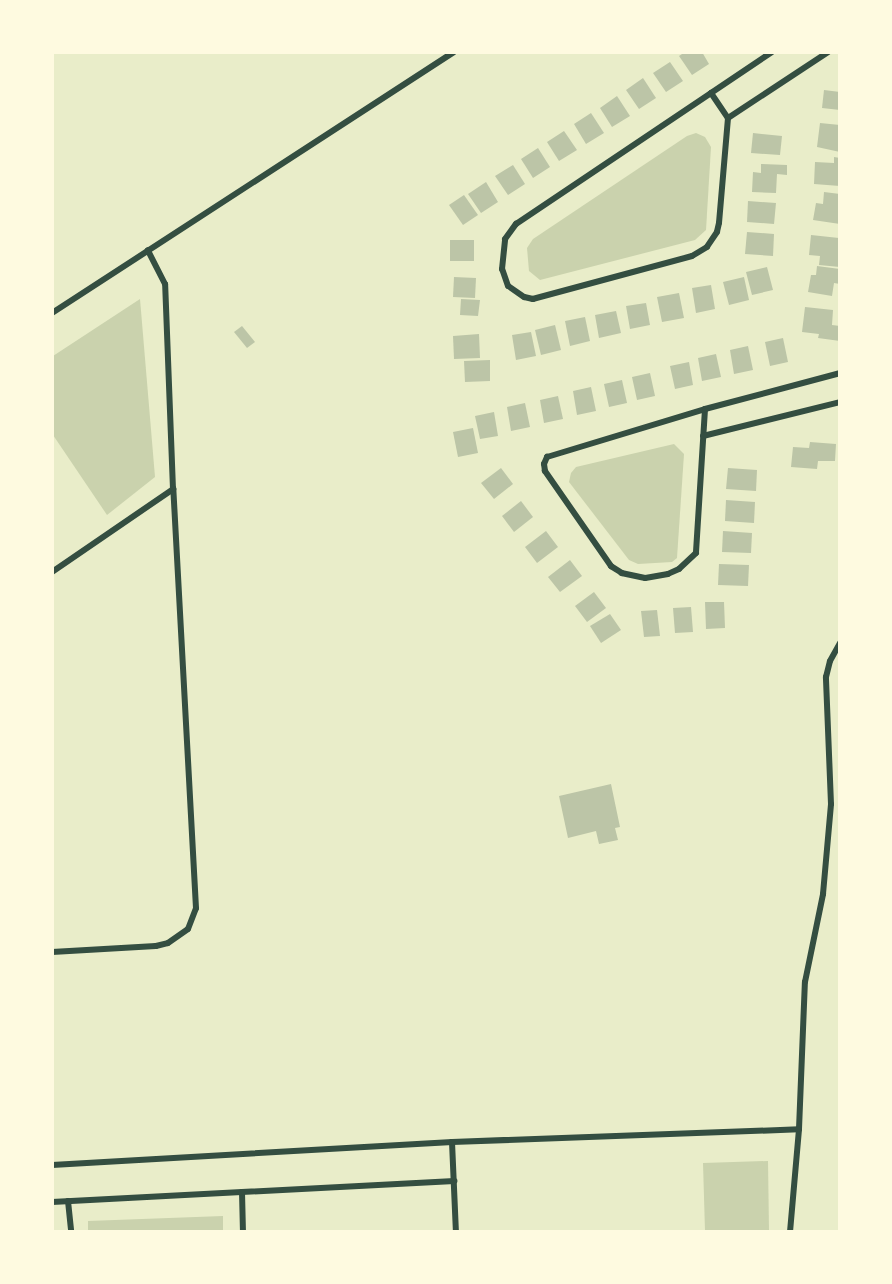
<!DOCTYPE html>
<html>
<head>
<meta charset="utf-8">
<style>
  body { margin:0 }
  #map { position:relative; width:892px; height:1284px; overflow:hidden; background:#e9edc9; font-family:Figtree,sans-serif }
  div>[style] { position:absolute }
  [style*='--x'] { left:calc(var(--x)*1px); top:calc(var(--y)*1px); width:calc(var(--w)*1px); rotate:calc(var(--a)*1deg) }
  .green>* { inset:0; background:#cad2ad }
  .building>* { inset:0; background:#bcc5a7 }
  .minor>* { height:6px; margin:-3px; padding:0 3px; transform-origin:3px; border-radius:3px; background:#344e41 }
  span { translate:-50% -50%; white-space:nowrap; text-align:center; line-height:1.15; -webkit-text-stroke:6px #fefae0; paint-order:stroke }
  .frame { position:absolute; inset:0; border:54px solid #fefae0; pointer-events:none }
</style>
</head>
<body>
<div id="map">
  <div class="green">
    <div style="clip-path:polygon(696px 133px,705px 137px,711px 147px,706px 230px,695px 240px,540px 280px,529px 271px,527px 248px,533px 239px,687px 136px)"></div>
    <div style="clip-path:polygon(140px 299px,155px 477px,107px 515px,53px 435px,53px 356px)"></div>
    <div style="clip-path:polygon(674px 444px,684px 454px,677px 558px,672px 562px,638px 564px,629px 560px,569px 482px,571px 473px,576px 467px)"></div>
    <div style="clip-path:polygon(768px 1161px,769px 1231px,705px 1231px,703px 1163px)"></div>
    <div style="clip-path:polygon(223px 1216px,223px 1231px,88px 1231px,88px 1221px)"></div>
  </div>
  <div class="building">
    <div style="clip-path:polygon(685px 52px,702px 52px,709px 64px,692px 75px,679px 56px)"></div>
    <div style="clip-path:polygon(670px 62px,683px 81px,666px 92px,653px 73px)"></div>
    <div style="clip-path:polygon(643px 78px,656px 98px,639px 109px,626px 90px)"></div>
    <div style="clip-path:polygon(824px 90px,840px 92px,840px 110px,822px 108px)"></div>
    <div style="clip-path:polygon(617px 96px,630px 116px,612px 127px,600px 108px)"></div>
    <div style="clip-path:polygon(591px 113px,604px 133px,586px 144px,574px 124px)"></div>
    <div style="clip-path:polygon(820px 123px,840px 125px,840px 152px,817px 147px)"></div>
    <div style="clip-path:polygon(564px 131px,577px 150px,559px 161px,547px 142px)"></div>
    <div style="clip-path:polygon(753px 133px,782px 136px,780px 155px,751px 153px)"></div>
    <div style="clip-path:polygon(538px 148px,550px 167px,533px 178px,521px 159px)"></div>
    <div style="clip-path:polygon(834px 157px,840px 158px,840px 186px,814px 184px,815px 162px,834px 163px)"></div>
    <div style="clip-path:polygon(761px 164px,787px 165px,787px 175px,777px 174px,776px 193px,752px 192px,753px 172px,761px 173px)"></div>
    <div style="clip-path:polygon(513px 165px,525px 184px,508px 195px,495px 176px)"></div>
    <div style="clip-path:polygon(486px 182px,498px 202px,481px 213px,468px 194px)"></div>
    <div style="clip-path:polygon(824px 192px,840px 194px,840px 224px,813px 220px,816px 203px,823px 204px)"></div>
    <div style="clip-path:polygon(464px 195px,478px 215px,463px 225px,449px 205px)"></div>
    <div style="clip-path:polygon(748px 201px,776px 203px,774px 224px,747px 222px)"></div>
    <div style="clip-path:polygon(747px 232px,774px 234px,773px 256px,745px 254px)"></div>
    <div style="clip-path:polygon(811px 235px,839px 238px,840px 267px,819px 265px,820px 256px,809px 255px)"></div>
    <div style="clip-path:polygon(450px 240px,474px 240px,474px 261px,450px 261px)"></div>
    <div style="clip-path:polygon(817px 266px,840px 269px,840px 284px,834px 283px,832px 296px,808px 292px,811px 275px,816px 275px)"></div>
    <div style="clip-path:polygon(767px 267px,773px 290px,752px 295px,746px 272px)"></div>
    <div style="clip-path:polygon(454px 277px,476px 278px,475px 298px,453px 297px)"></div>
    <div style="clip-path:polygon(744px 277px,749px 300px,729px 305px,723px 282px)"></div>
    <div style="clip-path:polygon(711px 285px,715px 309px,696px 313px,692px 288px)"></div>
    <div style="clip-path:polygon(679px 293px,684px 318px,662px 322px,657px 297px)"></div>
    <div style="clip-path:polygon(461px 299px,480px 300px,478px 316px,460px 315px)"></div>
    <div style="clip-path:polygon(646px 303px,650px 325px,630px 329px,626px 306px)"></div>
    <div style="clip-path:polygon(805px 307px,833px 310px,832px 325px,840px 326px,840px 341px,818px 338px,819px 334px,802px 332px)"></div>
    <div style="clip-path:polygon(616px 311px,621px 333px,599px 338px,595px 315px)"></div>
    <div style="clip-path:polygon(585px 317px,590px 341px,570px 346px,565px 321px)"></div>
    <div style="clip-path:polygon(555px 325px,561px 350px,541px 355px,535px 330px)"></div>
    <div style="clip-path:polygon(242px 326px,255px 342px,247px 348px,234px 332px)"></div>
    <div style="clip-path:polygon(531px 332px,536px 356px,516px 360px,512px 335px)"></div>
    <div style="clip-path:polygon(479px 334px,480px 358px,454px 359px,453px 336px)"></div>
    <div style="clip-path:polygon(783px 338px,788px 362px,770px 366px,765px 342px)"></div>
    <div style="clip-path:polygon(748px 346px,753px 370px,734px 374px,730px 350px)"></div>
    <div style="clip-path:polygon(716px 354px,721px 377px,702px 381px,698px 358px)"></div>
    <div style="clip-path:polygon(490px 360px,490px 381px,465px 382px,464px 361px)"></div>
    <div style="clip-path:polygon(689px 362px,693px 385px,675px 389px,670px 366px)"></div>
    <div style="clip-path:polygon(650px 373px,655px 396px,637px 400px,632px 377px)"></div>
    <div style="clip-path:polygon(622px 380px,627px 403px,609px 407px,604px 384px)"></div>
    <div style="clip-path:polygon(591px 387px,596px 411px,577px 415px,573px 391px)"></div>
    <div style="clip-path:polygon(558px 396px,563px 419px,544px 423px,540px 400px)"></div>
    <div style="clip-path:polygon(525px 403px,530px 427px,511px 431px,507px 407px)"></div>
    <div style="clip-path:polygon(494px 412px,498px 436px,480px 439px,475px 416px)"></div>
    <div style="clip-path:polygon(473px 428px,478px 453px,458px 457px,453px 432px)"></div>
    <div style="clip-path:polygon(810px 442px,836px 444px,835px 461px,818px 461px,817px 469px,791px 467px,793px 447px,809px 448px)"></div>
    <div style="clip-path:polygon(501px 468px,513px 484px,494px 499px,481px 483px)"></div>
    <div style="clip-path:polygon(728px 468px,757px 470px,756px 491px,726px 489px)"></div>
    <div style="clip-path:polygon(726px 500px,755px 502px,754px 523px,725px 521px)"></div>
    <div style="clip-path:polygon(521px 501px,533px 517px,514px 532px,502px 516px)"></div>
    <div style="clip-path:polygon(546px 531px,558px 547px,537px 563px,525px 547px)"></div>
    <div style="clip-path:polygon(723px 531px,752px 533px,751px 553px,722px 552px)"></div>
    <div style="clip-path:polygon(570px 560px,582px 576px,560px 592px,548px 577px)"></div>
    <div style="clip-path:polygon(719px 564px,749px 565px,748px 586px,718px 585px)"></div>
    <div style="clip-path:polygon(594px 592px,606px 608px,587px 622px,575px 606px)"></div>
    <div style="clip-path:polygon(705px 602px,724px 602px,725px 628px,706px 629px)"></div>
    <div style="clip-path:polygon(691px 607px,693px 632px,675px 633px,673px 608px)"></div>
    <div style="clip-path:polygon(657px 610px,660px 636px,644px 637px,641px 611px)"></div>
    <div style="clip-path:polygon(610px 614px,621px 630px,601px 643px,590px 626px)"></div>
    <div style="clip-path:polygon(611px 784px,620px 827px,615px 828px,618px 840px,599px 844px,596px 831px,568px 838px,559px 796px)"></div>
  </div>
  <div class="minor">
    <div style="--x:711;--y:93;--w:30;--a:56"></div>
    <div style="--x:728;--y:118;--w:105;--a:94.9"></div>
    <div style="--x:719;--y:223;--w:9;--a:103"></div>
    <div style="--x:717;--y:232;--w:18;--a:124"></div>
    <div style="--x:707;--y:247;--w:17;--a:149"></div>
    <div style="--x:692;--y:256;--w:165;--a:164.9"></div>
    <div style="--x:533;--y:299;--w:9;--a:-167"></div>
    <div style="--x:524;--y:297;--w:19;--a:-145"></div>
    <div style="--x:508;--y:286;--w:18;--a:-109"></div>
    <div style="--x:502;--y:269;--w:30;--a:-84"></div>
    <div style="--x:505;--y:239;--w:19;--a:-54"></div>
    <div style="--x:516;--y:224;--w:235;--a:-33.9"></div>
    <div style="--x:711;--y:93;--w:73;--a:-33.9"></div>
    <div style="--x:728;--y:118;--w:120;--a:-33.4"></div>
    <div style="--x:52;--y:313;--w:479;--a:-33"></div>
    <div style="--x:705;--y:409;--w:144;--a:93.6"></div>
    <div style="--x:696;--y:553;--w:23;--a:137"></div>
    <div style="--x:679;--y:569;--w:12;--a:156"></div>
    <div style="--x:668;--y:574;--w:23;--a:170"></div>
    <div style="--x:645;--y:578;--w:24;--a:-168"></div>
    <div style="--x:622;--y:573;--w:13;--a:-148"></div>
    <div style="--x:611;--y:566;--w:116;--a:-124.8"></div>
    <div style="--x:545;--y:471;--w:7;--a:-98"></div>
    <div style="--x:544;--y:464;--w:8;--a:-67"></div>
    <div style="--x:547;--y:457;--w:165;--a:-16.9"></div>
    <div style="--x:705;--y:409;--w:140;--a:-14.9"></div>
    <div style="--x:703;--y:436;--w:141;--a:-13.9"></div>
    <div style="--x:52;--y:572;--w:147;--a:-34.4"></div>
    <div style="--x:52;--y:952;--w:104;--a:-3.3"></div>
    <div style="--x:156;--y:946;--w:12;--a:-14"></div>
    <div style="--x:168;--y:943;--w:24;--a:-35"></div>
    <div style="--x:188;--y:929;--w:22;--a:-69"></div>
    <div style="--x:196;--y:908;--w:420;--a:-93.1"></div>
    <div style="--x:173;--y:489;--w:205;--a:-92.2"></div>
    <div style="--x:165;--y:284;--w:38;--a:-117"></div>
    <div style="--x:452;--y:1142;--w:90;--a:87.5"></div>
    <div style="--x:52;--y:1165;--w:401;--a:-3.3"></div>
    <div style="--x:452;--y:1142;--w:347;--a:-2.1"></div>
    <div style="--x:242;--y:1192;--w:40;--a:88.6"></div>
    <div style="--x:68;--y:1201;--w:31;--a:84"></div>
    <div style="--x:52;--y:1202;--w:403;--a:-3"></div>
    <div style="--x:790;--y:1232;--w:103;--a:-85"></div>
    <div style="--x:799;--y:1129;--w:147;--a:-87.7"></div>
    <div style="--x:805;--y:982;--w:90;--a:-78.4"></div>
    <div style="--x:823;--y:894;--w:90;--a:-84.9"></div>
    <div style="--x:831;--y:804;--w:127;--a:-92.3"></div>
    <div style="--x:826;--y:677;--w:16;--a:-76"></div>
    <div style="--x:830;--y:661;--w:21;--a:-61"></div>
  </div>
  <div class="frame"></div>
</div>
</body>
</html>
